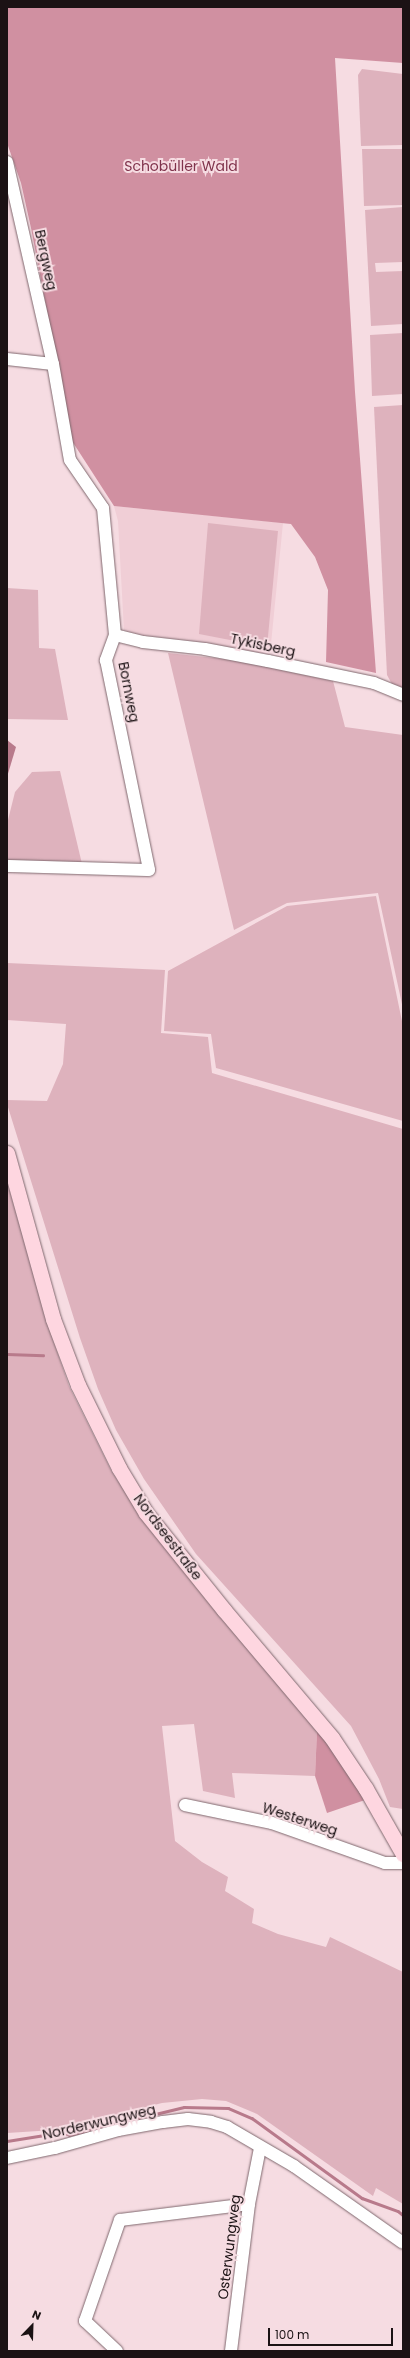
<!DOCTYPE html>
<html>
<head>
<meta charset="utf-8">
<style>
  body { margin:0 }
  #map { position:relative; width:410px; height:2358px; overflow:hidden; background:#f6dce2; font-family:Poppins,sans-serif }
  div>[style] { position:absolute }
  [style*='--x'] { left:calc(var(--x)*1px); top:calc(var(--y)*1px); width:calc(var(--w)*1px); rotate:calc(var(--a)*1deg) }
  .built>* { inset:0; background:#f0ced6 }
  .green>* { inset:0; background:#deb2bd }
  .forest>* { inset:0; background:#d090a1 }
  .water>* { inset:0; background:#b87a8b }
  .stream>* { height:2.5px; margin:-1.25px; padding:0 1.25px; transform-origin:1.25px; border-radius:1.25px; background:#b87a8b }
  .roads { filter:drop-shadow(0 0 1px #7f686e) drop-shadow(0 0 1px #7f686e) }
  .minor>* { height:12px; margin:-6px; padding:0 6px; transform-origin:6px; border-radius:6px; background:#fff }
  .major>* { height:15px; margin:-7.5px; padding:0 7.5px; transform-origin:7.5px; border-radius:7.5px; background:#fed6e0 }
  span { translate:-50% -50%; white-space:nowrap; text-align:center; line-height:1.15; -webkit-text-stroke:4px #f6dce2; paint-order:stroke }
  .park-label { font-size:14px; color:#80334c }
  .street-label { font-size:14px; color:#1b1214 }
  .frame { position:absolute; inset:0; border:8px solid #1b1214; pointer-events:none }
  .north { position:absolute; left:12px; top:2306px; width:40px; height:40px; -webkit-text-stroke:3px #f6dce2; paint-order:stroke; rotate:23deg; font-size:11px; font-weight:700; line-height:16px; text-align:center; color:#1b1214 }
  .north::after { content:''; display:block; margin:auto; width:14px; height:18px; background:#1b1214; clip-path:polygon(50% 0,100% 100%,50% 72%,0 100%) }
  .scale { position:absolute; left:268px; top:2328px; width:125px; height:18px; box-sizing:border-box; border:2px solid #1b1214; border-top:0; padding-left:5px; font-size:12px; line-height:14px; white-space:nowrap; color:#1b1214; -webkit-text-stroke:3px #f6dce2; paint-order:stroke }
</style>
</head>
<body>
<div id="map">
  <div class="built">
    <div style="clip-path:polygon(114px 506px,283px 523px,270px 654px,147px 639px,131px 636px,124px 631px,118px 521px)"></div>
  </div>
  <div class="green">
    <div style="clip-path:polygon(362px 69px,403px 74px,403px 145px,361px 146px,358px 75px)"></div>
    <div style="clip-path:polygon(362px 149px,403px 149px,403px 205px,364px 206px)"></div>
    <div style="clip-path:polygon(403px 207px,403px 262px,375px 263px,376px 272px,403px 271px,403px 324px,371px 326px,365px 210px)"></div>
    <div style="clip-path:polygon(403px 333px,403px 394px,372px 396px,370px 335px)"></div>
    <div style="clip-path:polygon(403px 405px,403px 690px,393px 686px,387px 675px,374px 407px)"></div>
    <div style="clip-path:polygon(208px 523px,278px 531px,267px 647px,199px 634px)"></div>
    <div style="clip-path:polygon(7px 588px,38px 590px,39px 648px,55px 649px,68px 720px,7px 719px)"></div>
    <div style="clip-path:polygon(168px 653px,233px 660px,333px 681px,345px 727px,403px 735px,403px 1009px,378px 893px,287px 903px,234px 930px)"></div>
    <div style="clip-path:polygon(60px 771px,82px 864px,7px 860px,7px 824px,15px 792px,32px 772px)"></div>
    <div style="clip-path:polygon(376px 896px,403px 1026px,403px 1121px,216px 1068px,211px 1034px,164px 1031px,168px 971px,287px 906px)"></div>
    <div style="clip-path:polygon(7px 963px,165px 970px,161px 1033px,208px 1037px,212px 1073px,403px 1129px,403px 1809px,390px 1807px,379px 1779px,351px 1726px,196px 1554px,144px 1479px,116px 1430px,98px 1389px,80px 1338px,7px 1104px,7px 1100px,47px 1101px,63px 1064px,66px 1024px,7px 1020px)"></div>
    <div style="clip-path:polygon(7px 1181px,47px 1322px,69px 1386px,111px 1470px,142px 1519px,317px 1731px,315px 1776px,232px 1773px,235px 1798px,203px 1791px,194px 1724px,162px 1726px,175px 1841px,202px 1862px,228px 1877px,225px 1891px,254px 1909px,252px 1923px,278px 1934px,326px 1947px,330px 1937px,403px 1972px,403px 2204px,376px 2188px,373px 2196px,257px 2114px,226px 2101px,202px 2099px,162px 2103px,54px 2130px,7px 2133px)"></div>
  </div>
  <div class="forest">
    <div style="clip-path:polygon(7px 7px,403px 7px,403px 63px,335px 58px,355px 392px,376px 673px,326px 662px,328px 590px,315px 557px,291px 524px,114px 506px,72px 441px,31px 228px,21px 183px,7px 143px)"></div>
    <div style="clip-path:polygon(317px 1731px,345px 1767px,365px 1800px,327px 1813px,315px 1776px)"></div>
  </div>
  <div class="water">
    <div style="clip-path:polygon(7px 740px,16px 747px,7px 777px)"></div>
  </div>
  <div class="stream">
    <div style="--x:7;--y:1354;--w:36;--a:2"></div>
    <div style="--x:7;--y:2141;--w:36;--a:-9"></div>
    <div style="--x:43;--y:2135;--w:26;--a:0"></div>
    <div style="--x:69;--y:2135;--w:118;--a:-13.7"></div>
    <div style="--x:184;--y:2107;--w:44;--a:1.3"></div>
    <div style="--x:228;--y:2108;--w:26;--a:23"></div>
    <div style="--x:252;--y:2118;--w:136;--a:36"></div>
    <div style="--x:362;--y:2198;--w:38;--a:20"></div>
    <div style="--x:398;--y:2211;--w:6;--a:39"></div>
  </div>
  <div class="roads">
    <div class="minor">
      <div style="--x:7;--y:162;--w:207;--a:77.2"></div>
      <div style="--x:53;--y:364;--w:97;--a:80"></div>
      <div style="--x:70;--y:460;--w:58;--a:55.5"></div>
      <div style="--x:103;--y:508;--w:128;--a:84.6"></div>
      <div style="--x:115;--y:635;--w:27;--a:110"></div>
      <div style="--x:106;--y:660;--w:214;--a:78.4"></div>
      <div style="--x:149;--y:870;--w:142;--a:-178.4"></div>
      <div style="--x:7;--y:359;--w:46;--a:6.2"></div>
      <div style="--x:115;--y:635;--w:29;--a:14"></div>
      <div style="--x:143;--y:642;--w:62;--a:6.4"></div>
      <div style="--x:205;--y:649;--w:64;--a:10.8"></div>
      <div style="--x:268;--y:661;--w:108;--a:11.7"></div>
      <div style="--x:374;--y:683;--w:31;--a:22"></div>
      <div style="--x:185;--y:1805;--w:89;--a:11.7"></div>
      <div style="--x:272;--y:1823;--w:120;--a:19.5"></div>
      <div style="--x:385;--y:1863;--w:18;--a:0"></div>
      <div style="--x:7;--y:2158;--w:49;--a:-11.8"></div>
      <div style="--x:55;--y:2148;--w:66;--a:-15.9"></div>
      <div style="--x:118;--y:2130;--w:46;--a:-10.1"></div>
      <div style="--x:163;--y:2122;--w:25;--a:-7"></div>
      <div style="--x:188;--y:2119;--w:23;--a:7"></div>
      <div style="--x:211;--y:2122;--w:17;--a:17"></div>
      <div style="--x:227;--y:2127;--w:78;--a:30.2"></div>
      <div style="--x:294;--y:2166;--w:133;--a:35.2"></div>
      <div style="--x:117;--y:2351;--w:44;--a:-136.8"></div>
      <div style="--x:85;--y:2321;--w:107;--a:-70.9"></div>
      <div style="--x:120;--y:2220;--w:130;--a:-7.1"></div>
      <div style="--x:231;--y:2351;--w:148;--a:-83"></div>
      <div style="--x:249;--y:2204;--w:57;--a:-78.9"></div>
    </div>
    <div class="major">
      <div style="--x:7;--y:1153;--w:172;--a:74.5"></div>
      <div style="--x:53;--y:1319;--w:71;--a:69.3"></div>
      <div style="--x:78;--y:1385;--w:93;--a:63.7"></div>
      <div style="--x:119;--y:1468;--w:52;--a:59"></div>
      <div style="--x:146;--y:1513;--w:124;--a:51.2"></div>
      <div style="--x:224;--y:1610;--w:167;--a:49.8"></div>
      <div style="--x:332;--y:1738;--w:61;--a:56.3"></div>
      <div style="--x:366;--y:1789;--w:75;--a:60.4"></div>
    </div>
  </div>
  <div class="park-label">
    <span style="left:181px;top:166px">Schobüller Wald</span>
  </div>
  <div class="street-label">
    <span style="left:46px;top:260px;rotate:78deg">Bergweg</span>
    <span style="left:263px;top:645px;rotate:12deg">Tykisberg</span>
    <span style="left:129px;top:692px;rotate:79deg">Bornweg</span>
    <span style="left:168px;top:1537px;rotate:53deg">Nordseestraße</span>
    <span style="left:300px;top:1819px;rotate:18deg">Westerweg</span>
    <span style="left:99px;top:2122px;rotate:-13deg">Norderwungweg</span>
    <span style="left:229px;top:2247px;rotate:-83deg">Osterwungweg</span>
  </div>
  <div class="frame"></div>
  <div class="north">N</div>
  <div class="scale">100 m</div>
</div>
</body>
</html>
